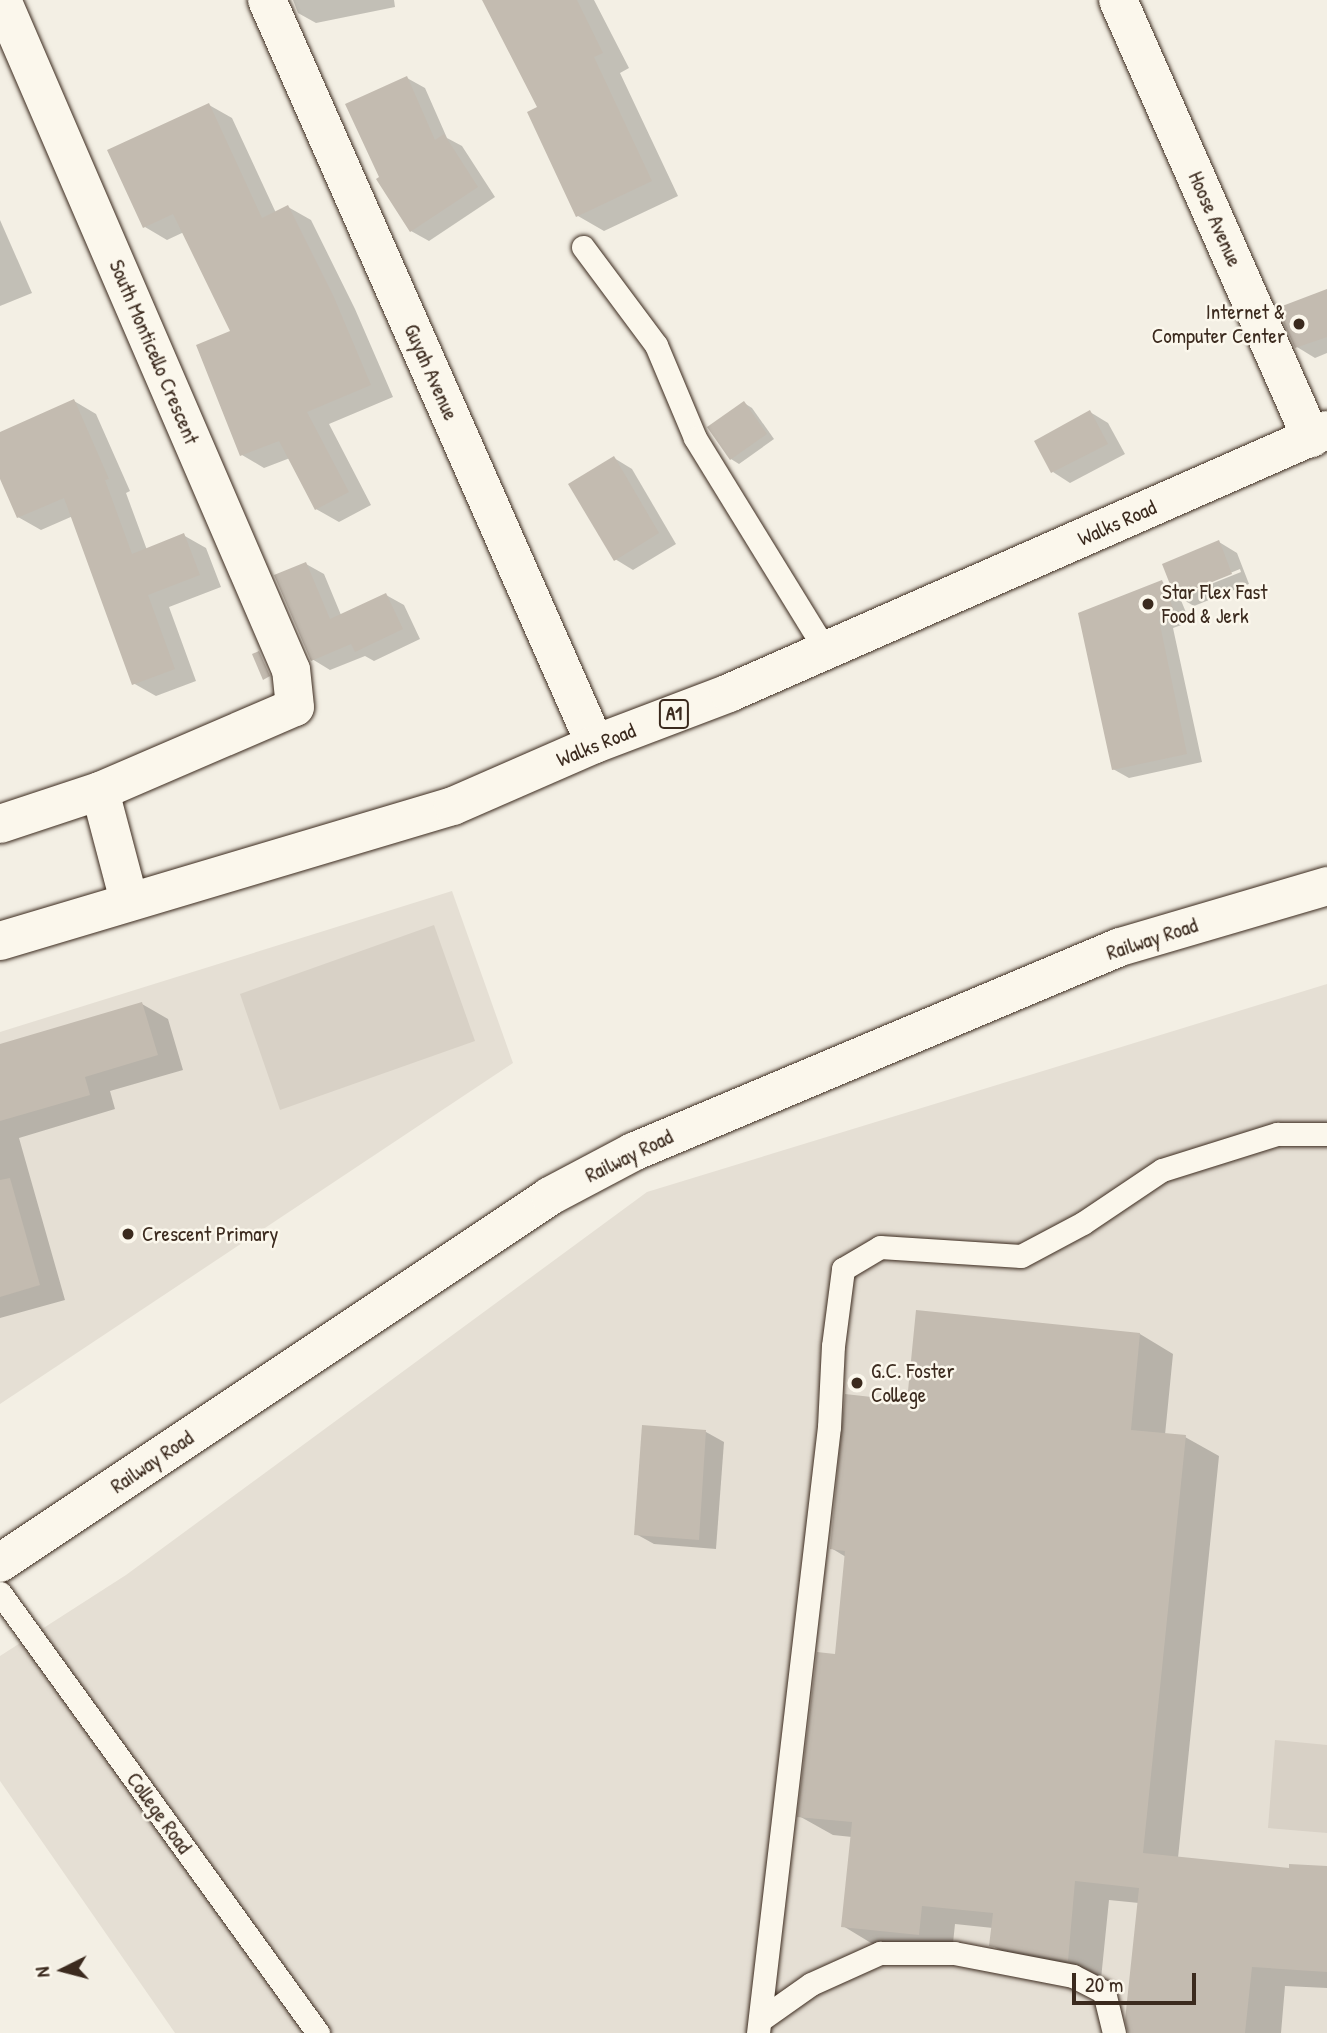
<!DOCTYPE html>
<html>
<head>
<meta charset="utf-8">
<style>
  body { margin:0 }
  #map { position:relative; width:1327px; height:2033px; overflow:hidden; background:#f3efe4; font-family:"Patrick Hand",sans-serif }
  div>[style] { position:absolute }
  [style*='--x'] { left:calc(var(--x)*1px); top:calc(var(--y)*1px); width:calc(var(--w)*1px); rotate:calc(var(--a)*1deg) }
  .built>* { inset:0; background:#e5dfd4 }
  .green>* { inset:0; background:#d8d1c6 }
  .shadow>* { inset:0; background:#0003 }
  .building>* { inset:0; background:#c3bbb0 }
  .roads { filter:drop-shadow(0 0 2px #3b2a1e) drop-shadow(0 0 2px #3b2a1e) }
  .service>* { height:23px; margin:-11.5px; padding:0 11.5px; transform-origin:11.5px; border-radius:11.5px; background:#fbf7ec }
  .minor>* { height:38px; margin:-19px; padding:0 19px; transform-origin:19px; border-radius:19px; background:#fbf7ec }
  .primary>* { height:38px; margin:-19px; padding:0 19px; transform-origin:19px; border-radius:19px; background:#fbf7ec }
  .dots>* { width:19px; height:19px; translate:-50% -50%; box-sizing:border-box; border:4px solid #fbf7ec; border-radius:50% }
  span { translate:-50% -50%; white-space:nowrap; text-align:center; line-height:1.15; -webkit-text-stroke:5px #fbf7ec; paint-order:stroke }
  .shield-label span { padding:2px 5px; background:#fbf7ec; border:2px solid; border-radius:5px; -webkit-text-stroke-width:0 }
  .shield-label { font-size:19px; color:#3b2a1e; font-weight:700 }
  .street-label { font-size:21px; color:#3b2a1e }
  .poi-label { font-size:21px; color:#3b2a1e }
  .right { translate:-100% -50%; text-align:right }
  .left { translate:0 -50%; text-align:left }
  .north { position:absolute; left:28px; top:1935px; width:70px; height:70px; -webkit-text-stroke:5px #fbf7ec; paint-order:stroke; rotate:264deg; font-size:19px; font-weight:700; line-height:28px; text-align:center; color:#3b2a1e }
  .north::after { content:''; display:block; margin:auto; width:24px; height:32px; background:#3b2a1e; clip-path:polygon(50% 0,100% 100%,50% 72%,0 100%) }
  .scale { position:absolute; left:1072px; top:1973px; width:124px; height:32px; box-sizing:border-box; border:4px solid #3b2a1e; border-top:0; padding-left:9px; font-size:21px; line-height:24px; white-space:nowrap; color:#3b2a1e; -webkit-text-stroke:5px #fbf7ec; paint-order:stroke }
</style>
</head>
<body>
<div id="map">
  <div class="built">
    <div style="clip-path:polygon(452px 891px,513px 1063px,0 1404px,0 1032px)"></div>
    <div style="clip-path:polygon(1327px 984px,1327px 2033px,175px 2033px,0 1781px,0 1656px,126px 1575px,647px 1192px)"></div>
  </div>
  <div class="green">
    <div style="clip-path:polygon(434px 925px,475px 1041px,280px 1110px,240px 994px)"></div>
    <div style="clip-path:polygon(1275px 1740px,1327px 1745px,1327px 1833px,1268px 1828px)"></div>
  </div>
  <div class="shadow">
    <div style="clip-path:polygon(293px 0,394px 0,395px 7px,316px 23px,298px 13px)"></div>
    <div style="clip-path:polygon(484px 0,594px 0,629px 68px,620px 73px,678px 196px,604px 231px,578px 216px,539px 108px)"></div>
    <div style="clip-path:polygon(407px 78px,425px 88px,447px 138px,462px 146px,495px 197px,429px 241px,411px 231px)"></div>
    <div style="clip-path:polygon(209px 105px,232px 118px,276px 213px,288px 207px,311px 220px,355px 309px,393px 397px,329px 424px,371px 505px,339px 522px,316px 509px,290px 458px,264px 468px,242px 455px,233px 332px,184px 232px,167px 240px,145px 227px)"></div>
    <div style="clip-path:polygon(0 220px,32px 293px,0 306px)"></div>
    <div style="clip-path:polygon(1327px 291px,1327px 353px,1315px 358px,1297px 347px)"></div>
    <div style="clip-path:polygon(74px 401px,96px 414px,130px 491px,126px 493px,147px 550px,183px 535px,206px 548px,221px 587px,169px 607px,196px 681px,156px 696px,133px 683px,73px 516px,41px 530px,18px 517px,0 474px,0 434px)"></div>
    <div style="clip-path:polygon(744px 403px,752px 408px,774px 439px,739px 464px,731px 459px)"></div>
    <div style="clip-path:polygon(1090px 412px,1108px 423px,1125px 454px,1070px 483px,1053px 472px)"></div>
    <div style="clip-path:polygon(614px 458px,632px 469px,676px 544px,633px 570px,615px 559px)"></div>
    <div style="clip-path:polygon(evenodd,1219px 542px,1237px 553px,1249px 584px,1194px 606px,1180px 598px,1190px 622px,1173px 628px,1202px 762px,1129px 778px,1113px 769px,1162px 582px,1173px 588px,1219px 542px,1240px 569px,1241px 572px,1186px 594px,1186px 591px,1240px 569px)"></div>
    <div style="clip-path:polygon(306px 564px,324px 574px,341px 615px,386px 595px,404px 605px,420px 639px,374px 661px,365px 656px,330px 670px,312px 659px)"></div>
    <div style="clip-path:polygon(142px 1004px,168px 1019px,183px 1070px,110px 1091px,115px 1109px,19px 1138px,65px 1300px,0 1318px,0 1046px)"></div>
    <div style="clip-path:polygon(1140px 1334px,1173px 1354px,1165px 1435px,1185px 1437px,1219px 1456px,1178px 1858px,1291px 1870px,1327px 1868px,1327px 1988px,1285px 1986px,1281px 2033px,1129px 2033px,1139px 1903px,1109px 1900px,1101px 1979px,1025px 1964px,991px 1945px,993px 1928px,955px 1924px,952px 1953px,876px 1946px,843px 1926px,852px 1837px,833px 1835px,799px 1816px,837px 1656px,846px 1557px,831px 1548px,909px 1402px)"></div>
    <div style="clip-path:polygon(644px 1427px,706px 1432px,724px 1442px,716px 1549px,654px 1544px,636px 1534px)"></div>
  </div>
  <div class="building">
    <div style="clip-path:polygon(482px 0,577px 0,603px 53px,594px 57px,652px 181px,576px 217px,527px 112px,537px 107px)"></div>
    <div style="clip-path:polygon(407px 76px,435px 140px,444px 134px,478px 187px,410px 232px,376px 179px,379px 177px,345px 104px)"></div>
    <div style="clip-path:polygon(209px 103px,262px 218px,288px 205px,333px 295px,371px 385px,307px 412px,349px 492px,315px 510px,279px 441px,240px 456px,196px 345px,230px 331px,173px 214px,143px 228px,107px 150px)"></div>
    <div style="clip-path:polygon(1327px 289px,1327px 337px,1295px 348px,1277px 308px)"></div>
    <div style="clip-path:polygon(74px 399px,109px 479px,105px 480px,132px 554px,184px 533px,200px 575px,148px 595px,175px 669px,132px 685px,64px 498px,17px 518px,0 479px,0 432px)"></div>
    <div style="clip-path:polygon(744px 401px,767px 434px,730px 460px,707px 427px)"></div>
    <div style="clip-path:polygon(1090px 410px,1108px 444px,1051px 473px,1034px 441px)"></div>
    <div style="clip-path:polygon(614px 456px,659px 533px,614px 561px,568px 484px)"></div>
    <div style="clip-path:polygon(1219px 540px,1232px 574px,1175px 597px,1162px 564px)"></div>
    <div style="clip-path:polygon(306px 562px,330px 619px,386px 593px,403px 629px,355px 652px,351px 644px,311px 661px,274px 575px)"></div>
    <div style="clip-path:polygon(1162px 580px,1175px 613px,1159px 620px,1187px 754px,1112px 770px,1078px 613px)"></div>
    <div style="clip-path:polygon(259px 651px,270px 676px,263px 680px,252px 654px)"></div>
    <div style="clip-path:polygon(142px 1002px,158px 1055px,85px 1077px,90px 1095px,0 1121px,0 1044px)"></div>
    <div style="clip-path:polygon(10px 1178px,40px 1285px,0 1297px,0 1180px)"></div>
    <div style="clip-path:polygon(916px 1310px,1140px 1333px,1131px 1430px,1186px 1435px,1143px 1853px,1289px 1868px,1289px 1864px,1327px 1866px,1327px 1972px,1252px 1967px,1245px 2033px,1128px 2033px,1125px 2020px,1139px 1888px,1075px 1881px,1068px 1961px,989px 1946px,993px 1913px,922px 1906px,919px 1935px,841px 1927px,852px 1822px,797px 1817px,817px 1652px,835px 1654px,845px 1551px,830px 1549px,845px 1394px,907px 1401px)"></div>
    <div style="clip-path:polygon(642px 1425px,706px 1430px,699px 1540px,634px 1535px)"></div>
  </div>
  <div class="roads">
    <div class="service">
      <div style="--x:583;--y:247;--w:122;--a:53.3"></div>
      <div style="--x:656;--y:345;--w:101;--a:67.2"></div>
      <div style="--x:695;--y:438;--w:250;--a:58.4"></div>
      <div style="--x:0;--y:1593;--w:543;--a:54.14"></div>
      <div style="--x:760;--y:2020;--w:62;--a:-35.2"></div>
      <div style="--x:811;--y:1984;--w:76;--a:-24.2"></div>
      <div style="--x:880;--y:1953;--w:74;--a:0"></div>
      <div style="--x:954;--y:1953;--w:121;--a:10.9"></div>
      <div style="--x:1073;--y:1976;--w:35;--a:27"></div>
      <div style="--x:1104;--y:1992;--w:42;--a:76.3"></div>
      <div style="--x:758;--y:2033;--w:610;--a:-83.32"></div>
      <div style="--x:829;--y:1427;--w:81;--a:-87.2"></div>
      <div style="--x:833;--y:1346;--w:78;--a:-82.6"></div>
      <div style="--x:843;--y:1269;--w:43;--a:-30.7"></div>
      <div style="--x:880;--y:1247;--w:141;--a:3.7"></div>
      <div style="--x:1021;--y:1256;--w:70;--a:-28"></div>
      <div style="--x:1083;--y:1223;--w:95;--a:-33.9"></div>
      <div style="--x:1162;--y:1170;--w:121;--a:-17.4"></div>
      <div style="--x:1277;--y:1134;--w:50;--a:0"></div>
    </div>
    <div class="minor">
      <div style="--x:267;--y:0;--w:813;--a:66.21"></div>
      <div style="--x:1118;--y:0;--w:479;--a:66.2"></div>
      <div style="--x:0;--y:824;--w:105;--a:-18.3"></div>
      <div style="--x:100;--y:791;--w:212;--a:-23.3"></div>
      <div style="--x:295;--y:707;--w:37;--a:-96"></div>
      <div style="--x:291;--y:670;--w:730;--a:-113.33"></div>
      <div style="--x:0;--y:1563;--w:661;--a:-33.71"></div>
      <div style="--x:550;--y:1196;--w:94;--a:-27.9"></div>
      <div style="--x:633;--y:1152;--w:528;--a:-22.83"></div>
      <div style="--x:1120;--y:947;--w:216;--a:-16.4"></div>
    </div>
    <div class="primary">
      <div style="--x:100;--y:791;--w:114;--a:75.2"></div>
      <div style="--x:0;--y:941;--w:473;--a:-16.6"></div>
      <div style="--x:453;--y:806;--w:155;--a:-23.6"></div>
      <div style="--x:595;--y:744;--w:143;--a:-20.8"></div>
      <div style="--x:729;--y:693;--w:653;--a:-23.74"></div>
    </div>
  </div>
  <div class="dots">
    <div style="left:1299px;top:324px;background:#3b2a1e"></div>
    <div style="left:1148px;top:604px;background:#3b2a1e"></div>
    <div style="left:128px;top:1234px;background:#3b2a1e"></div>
    <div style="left:857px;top:1383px;background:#3b2a1e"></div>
  </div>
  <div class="shield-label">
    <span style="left:674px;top:714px">A1</span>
  </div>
  <div class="street-label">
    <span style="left:1215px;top:219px;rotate:66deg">Hoose Avenue</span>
    <span style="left:154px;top:352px;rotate:67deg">South Monticello Crescent</span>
    <span style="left:431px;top:372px;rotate:66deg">Guyah Avenue</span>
    <span style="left:1117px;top:523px;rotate:-24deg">Walks Road</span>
    <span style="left:596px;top:745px;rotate:-22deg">Walks Road</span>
    <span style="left:1152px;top:939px;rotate:-18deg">Railway Road</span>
    <span style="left:629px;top:1156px;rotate:-26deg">Railway Road</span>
    <span style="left:152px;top:1462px;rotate:-34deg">Railway Road</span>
    <span style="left:159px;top:1813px;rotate:54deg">College Road</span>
  </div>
  <div class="poi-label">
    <span class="right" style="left:1285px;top:324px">Internet &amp;<br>Computer Center</span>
    <span class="left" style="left:1162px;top:604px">Star Flex Fast<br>Food &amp; Jerk</span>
    <span class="left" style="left:142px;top:1234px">Crescent Primary</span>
    <span class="left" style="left:871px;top:1383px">G.C. Foster<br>College</span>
  </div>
  <div class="north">N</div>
  <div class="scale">20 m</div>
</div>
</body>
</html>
